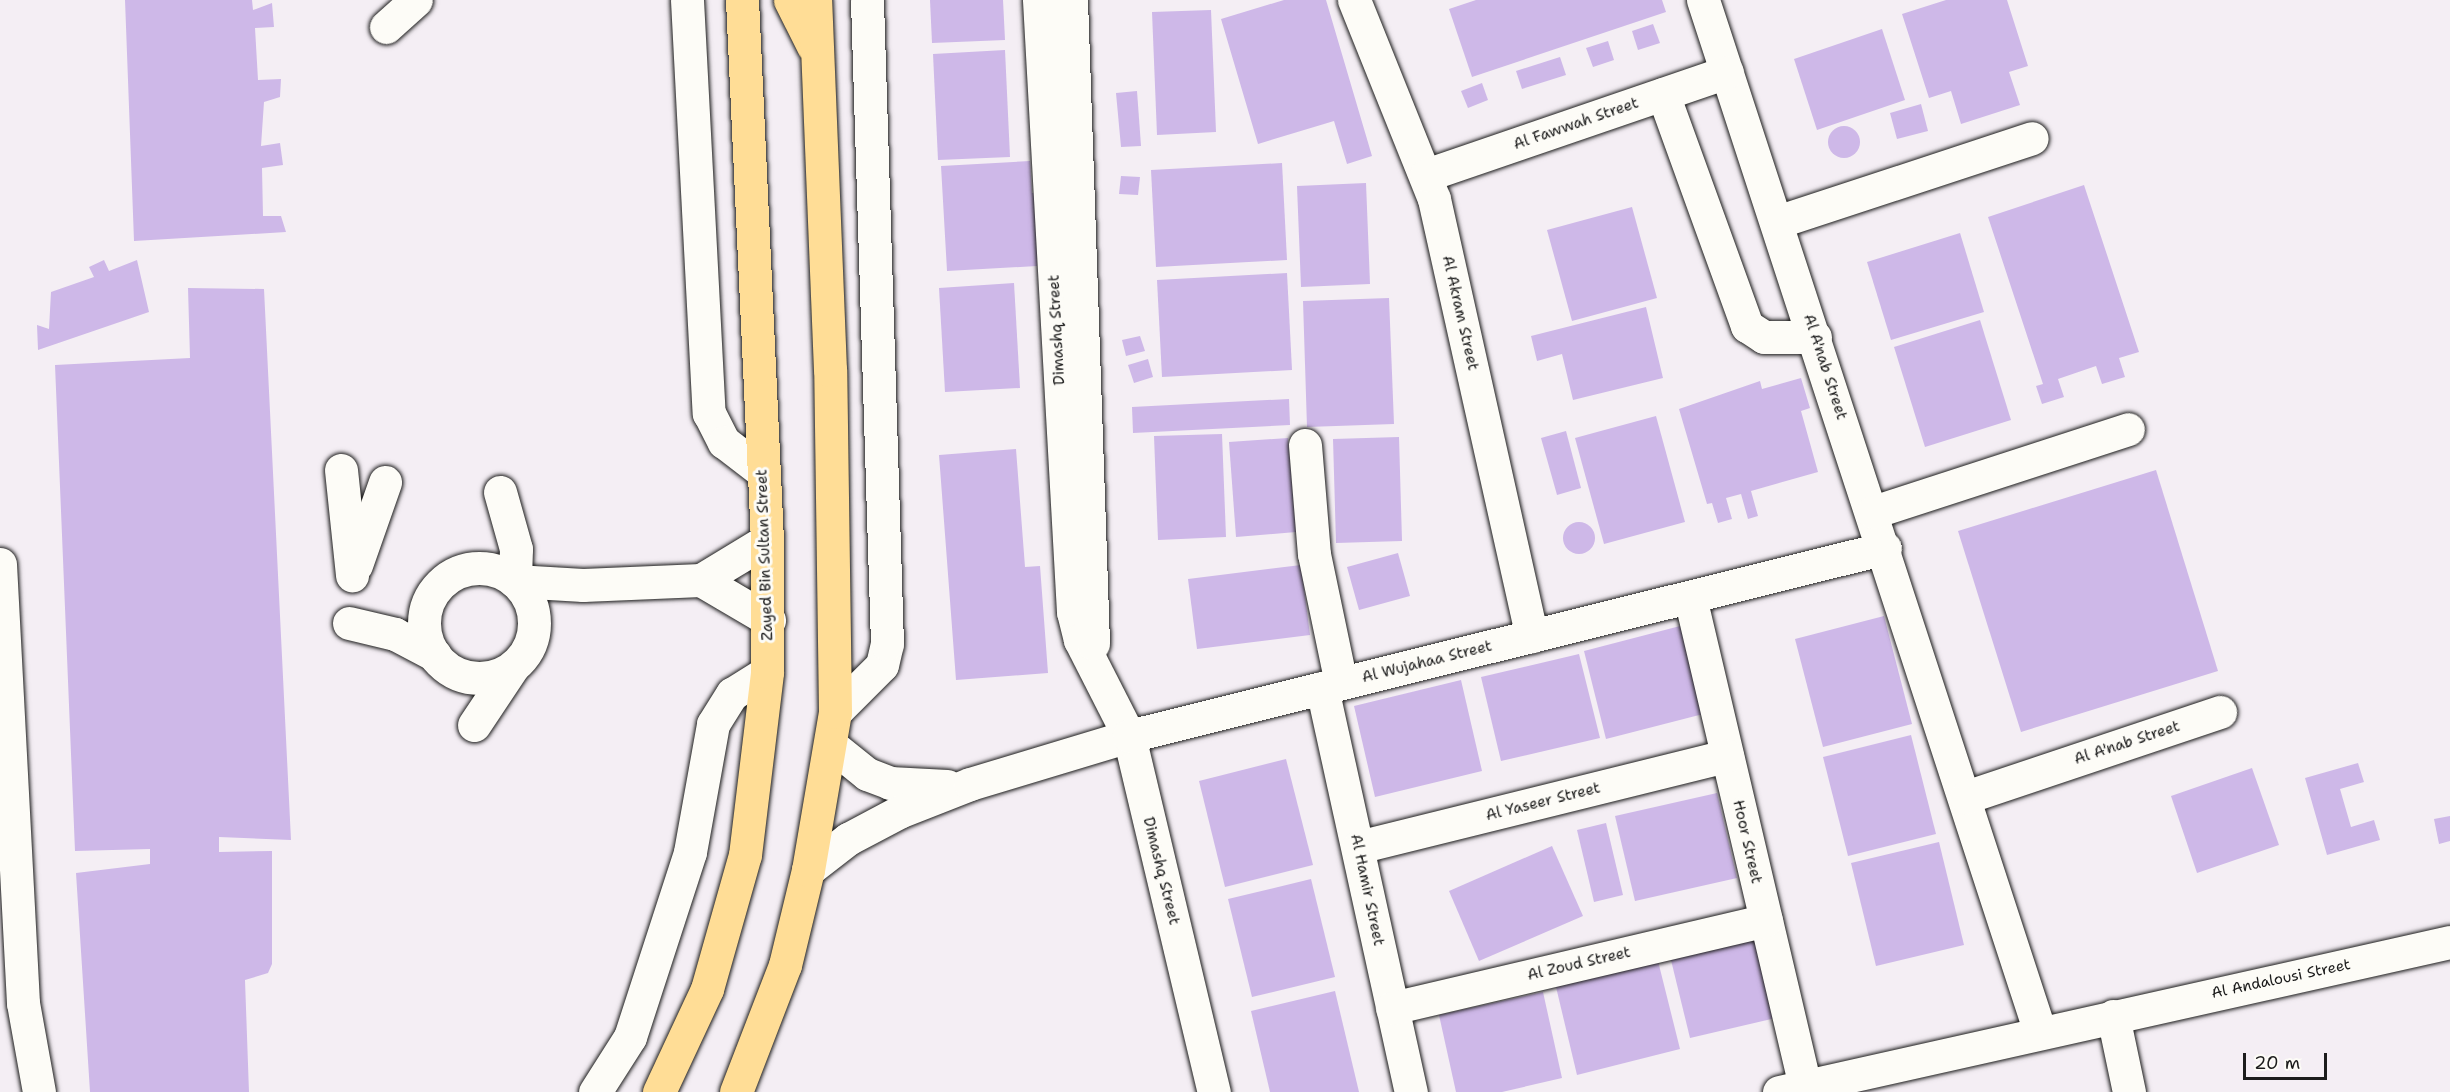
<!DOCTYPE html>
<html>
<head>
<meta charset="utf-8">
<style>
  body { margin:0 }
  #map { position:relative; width:2450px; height:1092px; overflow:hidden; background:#f4eef4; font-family:"Shantell Sans",sans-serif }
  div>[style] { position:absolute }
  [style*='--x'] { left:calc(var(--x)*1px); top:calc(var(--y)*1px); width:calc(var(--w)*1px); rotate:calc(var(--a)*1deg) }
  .building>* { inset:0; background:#ceb8e8 }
  .round { border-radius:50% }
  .roads { filter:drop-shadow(0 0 2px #1c1c1c) drop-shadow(0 0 2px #1c1c1c) }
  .minor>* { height:33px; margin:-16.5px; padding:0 16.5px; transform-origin:16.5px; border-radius:16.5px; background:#fdfcf7 }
  .minor>.ring { margin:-16.5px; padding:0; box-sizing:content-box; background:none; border:33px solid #fdfcf7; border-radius:50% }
  .highway>* { height:33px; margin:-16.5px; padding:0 16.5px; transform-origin:16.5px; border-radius:16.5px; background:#ffdd96 }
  span { translate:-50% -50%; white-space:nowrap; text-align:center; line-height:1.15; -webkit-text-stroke:6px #fdfcf7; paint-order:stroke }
  .street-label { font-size:15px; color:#1c1c1c }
  .scale { position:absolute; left:2243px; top:1053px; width:84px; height:27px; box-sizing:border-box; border:3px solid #1c1c1c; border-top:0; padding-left:8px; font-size:18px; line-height:21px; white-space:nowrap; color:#1c1c1c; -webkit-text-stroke:4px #fdfcf7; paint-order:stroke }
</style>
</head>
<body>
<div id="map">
  <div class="building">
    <div style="clip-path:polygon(125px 0,252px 0,253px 10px,272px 3px,274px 27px,255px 28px,258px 80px,281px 79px,280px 97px,264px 102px,261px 146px,280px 143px,283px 165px,262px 168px,263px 216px,281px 216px,286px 232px,134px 241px)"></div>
    <div style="clip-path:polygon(930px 0,1003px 0,1005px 40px,932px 43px)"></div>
    <div style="clip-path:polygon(1284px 0,1326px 0,1372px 156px,1347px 164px,1334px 121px,1258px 144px,1221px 19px)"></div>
    <div style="clip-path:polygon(1476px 0,1662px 0,1666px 12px,1472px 77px,1449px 9px)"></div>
    <div style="clip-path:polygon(1946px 0,2007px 0,2028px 66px,2009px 72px,2020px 105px,1961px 124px,1951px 91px,1929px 98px,1902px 14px)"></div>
    <div style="clip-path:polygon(1211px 10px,1216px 132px,1157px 135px,1152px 12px)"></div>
    <div style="clip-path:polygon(1653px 24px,1660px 43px,1638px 50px,1632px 31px)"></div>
    <div style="clip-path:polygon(1882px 29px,1905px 100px,1817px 130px,1794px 59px)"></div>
    <div style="clip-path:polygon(1608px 41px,1614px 60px,1593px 67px,1586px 48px)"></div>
    <div style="clip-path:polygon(1005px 50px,1010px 157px,938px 160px,933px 54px)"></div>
    <div style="clip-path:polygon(1560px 57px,1566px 75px,1522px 89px,1516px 71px)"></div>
    <div style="clip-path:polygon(1482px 83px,1488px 100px,1468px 108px,1461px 91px)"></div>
    <div style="clip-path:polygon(1137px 91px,1141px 146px,1121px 147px,1116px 93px)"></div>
    <div style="clip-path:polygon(1921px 104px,1928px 131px,1897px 139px,1890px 113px)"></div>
    <div class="round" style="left:1828px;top:126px;width:32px;height:32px"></div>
    <div style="clip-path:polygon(1030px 161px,1032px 193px,1038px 193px,1037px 266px,947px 271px,941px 166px)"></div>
    <div style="clip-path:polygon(1282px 163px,1287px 260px,1156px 267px,1151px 170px)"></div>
    <div style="clip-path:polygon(1121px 176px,1140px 177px,1138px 195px,1119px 194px)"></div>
    <div style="clip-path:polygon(1366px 183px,1370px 284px,1301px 287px,1297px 186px)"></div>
    <div style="clip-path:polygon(2084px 185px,2139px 352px,2119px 358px,2125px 377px,2102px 384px,2096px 366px,2058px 379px,2064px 397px,2042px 404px,2036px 386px,2043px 384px,1988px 217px)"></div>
    <div style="clip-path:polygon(1632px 207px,1657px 298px,1572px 321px,1547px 230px)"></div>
    <div style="clip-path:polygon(1960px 233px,1984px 312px,1891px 340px,1867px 262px)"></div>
    <div style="clip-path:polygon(104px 260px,109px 271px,137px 260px,149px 312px,38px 350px,37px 325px,49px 329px,51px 292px,94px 277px,89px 267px)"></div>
    <div style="clip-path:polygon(1287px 273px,1292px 370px,1162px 377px,1157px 280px)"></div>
    <div style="clip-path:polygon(1014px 283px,1020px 388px,945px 392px,939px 288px)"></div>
    <div style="clip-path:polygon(188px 288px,264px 289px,291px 840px,219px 837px,219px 852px,272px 851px,272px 964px,268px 973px,245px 980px,249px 1092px,90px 1092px,76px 873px,150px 864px,150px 849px,75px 851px,55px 365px,190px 358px)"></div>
    <div style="clip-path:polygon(1389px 298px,1394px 424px,1307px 427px,1303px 301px)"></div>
    <div style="clip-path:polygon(1646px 307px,1663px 378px,1573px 400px,1562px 354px,1537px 361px,1531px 336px)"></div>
    <div style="clip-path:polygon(1980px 320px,2011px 420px,1925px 447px,1894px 347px)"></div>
    <div style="clip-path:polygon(1140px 336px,1145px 351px,1126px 356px,1122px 340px)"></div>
    <div style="clip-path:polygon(1148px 359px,1153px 377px,1134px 383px,1128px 365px)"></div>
    <div style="clip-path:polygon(1801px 378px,1810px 408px,1801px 411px,1818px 472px,1751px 491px,1758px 516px,1748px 519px,1741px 494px,1726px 498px,1732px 519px,1718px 523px,1712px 503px,1707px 504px,1679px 409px,1760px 381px,1762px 389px)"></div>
    <div style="clip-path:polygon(1289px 399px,1290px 425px,1133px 433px,1132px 407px)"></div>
    <div style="clip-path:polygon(1656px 416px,1685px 522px,1604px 544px,1575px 438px)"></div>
    <div style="clip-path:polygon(1566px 431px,1581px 488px,1557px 495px,1541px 438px)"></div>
    <div style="clip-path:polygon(1222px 434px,1226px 537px,1158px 540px,1154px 436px)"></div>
    <div style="clip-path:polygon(1399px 437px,1402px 541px,1336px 543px,1333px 439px)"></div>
    <div style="clip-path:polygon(1288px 438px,1296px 532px,1236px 537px,1229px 442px)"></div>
    <div style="clip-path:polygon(1016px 449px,1025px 567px,1040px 566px,1048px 673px,956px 680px,939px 455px)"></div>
    <div style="clip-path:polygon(2156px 470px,2218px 671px,2021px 732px,1958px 531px)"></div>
    <div class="round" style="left:1563px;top:522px;width:32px;height:32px"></div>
    <div style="clip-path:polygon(1398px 553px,1410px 596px,1359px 610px,1347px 567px)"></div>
    <div style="clip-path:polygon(1301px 565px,1310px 635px,1197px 649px,1188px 579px)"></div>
    <div style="clip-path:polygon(1884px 616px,1912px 724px,1823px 747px,1795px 639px)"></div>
    <div style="clip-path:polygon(1684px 625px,1707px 713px,1606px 739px,1584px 651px)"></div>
    <div style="clip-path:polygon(1579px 654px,1600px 738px,1501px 761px,1481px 677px)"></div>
    <div style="clip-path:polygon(1461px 680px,1482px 771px,1375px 797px,1354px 706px)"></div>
    <div style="clip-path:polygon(1911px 735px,1936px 834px,1848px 856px,1823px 757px)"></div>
    <div style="clip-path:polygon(1286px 759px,1313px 865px,1225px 887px,1199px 781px)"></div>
    <div style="clip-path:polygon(2358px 763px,2364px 782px,2340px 789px,2351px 827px,2374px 820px,2380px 840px,2327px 855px,2305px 778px)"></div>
    <div style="clip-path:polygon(2252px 768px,2279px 845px,2197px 873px,2171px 796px)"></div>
    <div style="clip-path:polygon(1717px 793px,1737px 878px,1635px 901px,1615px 816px)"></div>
    <div style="clip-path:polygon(2450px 816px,2450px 841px,2439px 844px,2434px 819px)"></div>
    <div style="clip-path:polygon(1606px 823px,1623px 895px,1594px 902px,1577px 830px)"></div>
    <div style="clip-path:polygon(1939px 842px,1964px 945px,1876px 966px,1851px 863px)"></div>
    <div style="clip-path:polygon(1552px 846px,1583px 916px,1479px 961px,1449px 891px)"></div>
    <div style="clip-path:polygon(1311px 879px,1335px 977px,1252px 997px,1228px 899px)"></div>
    <div style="clip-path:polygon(1768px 932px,1788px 1015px,1690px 1038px,1670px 956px)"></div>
    <div style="clip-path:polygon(1658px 961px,1680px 1049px,1577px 1075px,1556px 987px)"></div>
    <div style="clip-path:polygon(1335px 991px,1359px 1092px,1270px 1092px,1251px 1011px)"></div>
    <div style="clip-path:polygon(1543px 992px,1562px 1078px,1502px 1092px,1456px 1092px,1439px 1015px)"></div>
  </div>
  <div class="roads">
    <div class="minor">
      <div style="--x:687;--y:0;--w:414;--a:87"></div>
      <div style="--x:709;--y:413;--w:33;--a:63"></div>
      <div style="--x:724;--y:442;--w:49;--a:37.6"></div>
      <div style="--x:1039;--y:0;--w:613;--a:86.82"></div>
      <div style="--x:1073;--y:612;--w:29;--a:76"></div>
      <div style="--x:1080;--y:640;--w:108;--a:63"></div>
      <div style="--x:1129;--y:736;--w:366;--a:76.6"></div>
      <div style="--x:1071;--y:0;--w:644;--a:88.04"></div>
      <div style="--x:1354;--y:0;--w:214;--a:68.1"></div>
      <div style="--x:1434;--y:199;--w:448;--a:77.4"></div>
      <div style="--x:1703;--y:0;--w:1086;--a:71.92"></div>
      <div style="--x:386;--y:27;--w:40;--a:-42"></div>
      <div style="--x:1663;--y:94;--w:247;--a:70.1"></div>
      <div style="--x:1747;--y:326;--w:20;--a:33"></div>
      <div style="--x:1764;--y:337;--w:51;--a:0"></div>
      <div style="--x:1426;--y:175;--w:318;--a:-18.9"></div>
      <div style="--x:1777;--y:222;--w:268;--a:-18.2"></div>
      <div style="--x:1305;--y:445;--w:109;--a:85.3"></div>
      <div style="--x:1314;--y:554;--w:132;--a:78.2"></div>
      <div style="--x:341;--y:470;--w:106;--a:84"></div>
      <div style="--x:500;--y:492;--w:59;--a:74.3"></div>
      <div style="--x:516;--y:549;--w:32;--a:92"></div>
      <div style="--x:515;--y:581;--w:68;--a:3.4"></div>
      <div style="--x:583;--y:585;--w:118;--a:-2.4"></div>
      <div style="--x:701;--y:580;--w:77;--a:-31.2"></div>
      <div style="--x:1873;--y:512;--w:268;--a:-18"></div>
      <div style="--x:0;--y:564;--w:440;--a:87"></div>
      <div style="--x:23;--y:1003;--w:90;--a:79.8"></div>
      <div style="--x:356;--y:565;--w:88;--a:-70.7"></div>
      <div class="ring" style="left:424px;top:568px;width:77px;height:77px"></div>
      <div style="--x:701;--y:580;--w:79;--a:30.5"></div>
      <div style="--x:1690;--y:597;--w:502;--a:76.77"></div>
      <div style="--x:349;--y:623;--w:47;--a:13.4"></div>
      <div style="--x:395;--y:634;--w:45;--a:27.7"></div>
      <div style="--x:1322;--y:688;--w:414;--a:77.6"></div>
      <div style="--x:835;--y:712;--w:66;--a:-45"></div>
      <div style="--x:882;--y:665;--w:22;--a:-77"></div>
      <div style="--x:887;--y:644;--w:644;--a:-91.78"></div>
      <div style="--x:474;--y:725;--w:69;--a:-56.3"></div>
      <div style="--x:831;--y:745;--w:46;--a:38.9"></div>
      <div style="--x:867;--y:774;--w:25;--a:21"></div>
      <div style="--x:890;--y:783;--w:57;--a:3"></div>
      <div style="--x:1966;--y:797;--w:268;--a:-18.5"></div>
      <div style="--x:1358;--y:847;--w:380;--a:-13.9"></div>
      <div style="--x:808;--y:870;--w:51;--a:-37.8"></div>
      <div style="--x:848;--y:839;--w:58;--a:-27.9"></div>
      <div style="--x:899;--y:812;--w:76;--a:-21.5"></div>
      <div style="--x:970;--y:784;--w:166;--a:-16.8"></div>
      <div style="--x:1129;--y:736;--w:779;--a:-13.96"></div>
      <div style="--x:1392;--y:1008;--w:384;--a:-13.2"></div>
      <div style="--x:2113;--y:1016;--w:78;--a:78.1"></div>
      <div style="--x:595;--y:1092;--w:65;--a:-57.5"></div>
      <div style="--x:630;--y:1037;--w:194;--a:-72"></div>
      <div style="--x:690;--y:852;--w:130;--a:-79.8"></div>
      <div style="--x:713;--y:724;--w:36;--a:-58"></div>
      <div style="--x:732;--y:694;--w:41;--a:-32.2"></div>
      <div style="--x:1779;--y:1092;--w:688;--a:-12.6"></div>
    </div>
    <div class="highway">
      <div style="--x:790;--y:0;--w:51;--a:63.4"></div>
      <div style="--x:659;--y:1092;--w:114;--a:-65"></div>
      <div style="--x:707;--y:989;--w:139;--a:-74.2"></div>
      <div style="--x:745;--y:855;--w:184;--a:-83.1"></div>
      <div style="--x:767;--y:672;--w:132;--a:-90"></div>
      <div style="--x:767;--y:540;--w:541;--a:-92.65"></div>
      <div style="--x:736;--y:1092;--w:136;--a:-68.9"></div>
      <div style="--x:785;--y:965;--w:98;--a:-76.4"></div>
      <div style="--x:808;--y:870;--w:160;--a:-80.3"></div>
      <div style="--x:835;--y:712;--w:342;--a:-90.8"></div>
      <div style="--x:830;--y:370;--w:370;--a:-92.3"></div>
    </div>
  </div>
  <div class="street-label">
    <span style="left:1576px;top:124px;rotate:-19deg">Al Fawwah Street</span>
    <span style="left:1460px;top:313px;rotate:77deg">Al Akram Street</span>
    <span style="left:1057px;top:330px;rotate:-93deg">Dimashq Street</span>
    <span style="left:1825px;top:367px;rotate:72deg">Al A'nab Street</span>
    <span style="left:765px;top:555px;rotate:-92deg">Zayed Bin Sultan Street</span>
    <span style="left:1427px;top:662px;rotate:-14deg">Al Wujahaa Street</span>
    <span style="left:2127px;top:743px;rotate:-18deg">Al A'nab Street</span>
    <span style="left:1543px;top:802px;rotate:-14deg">Al Yaseer Street</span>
    <span style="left:1747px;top:842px;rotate:77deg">Hoor Street</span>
    <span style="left:1161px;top:871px;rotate:76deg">Dimashq Street</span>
    <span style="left:1367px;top:890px;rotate:78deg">Al Hamir Street</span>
    <span style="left:1579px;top:964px;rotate:-13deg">Al Zoud Street</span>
    <span style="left:2281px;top:979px;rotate:-12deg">Al Andalousi Street</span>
  </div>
  <div class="scale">20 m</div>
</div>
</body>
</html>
